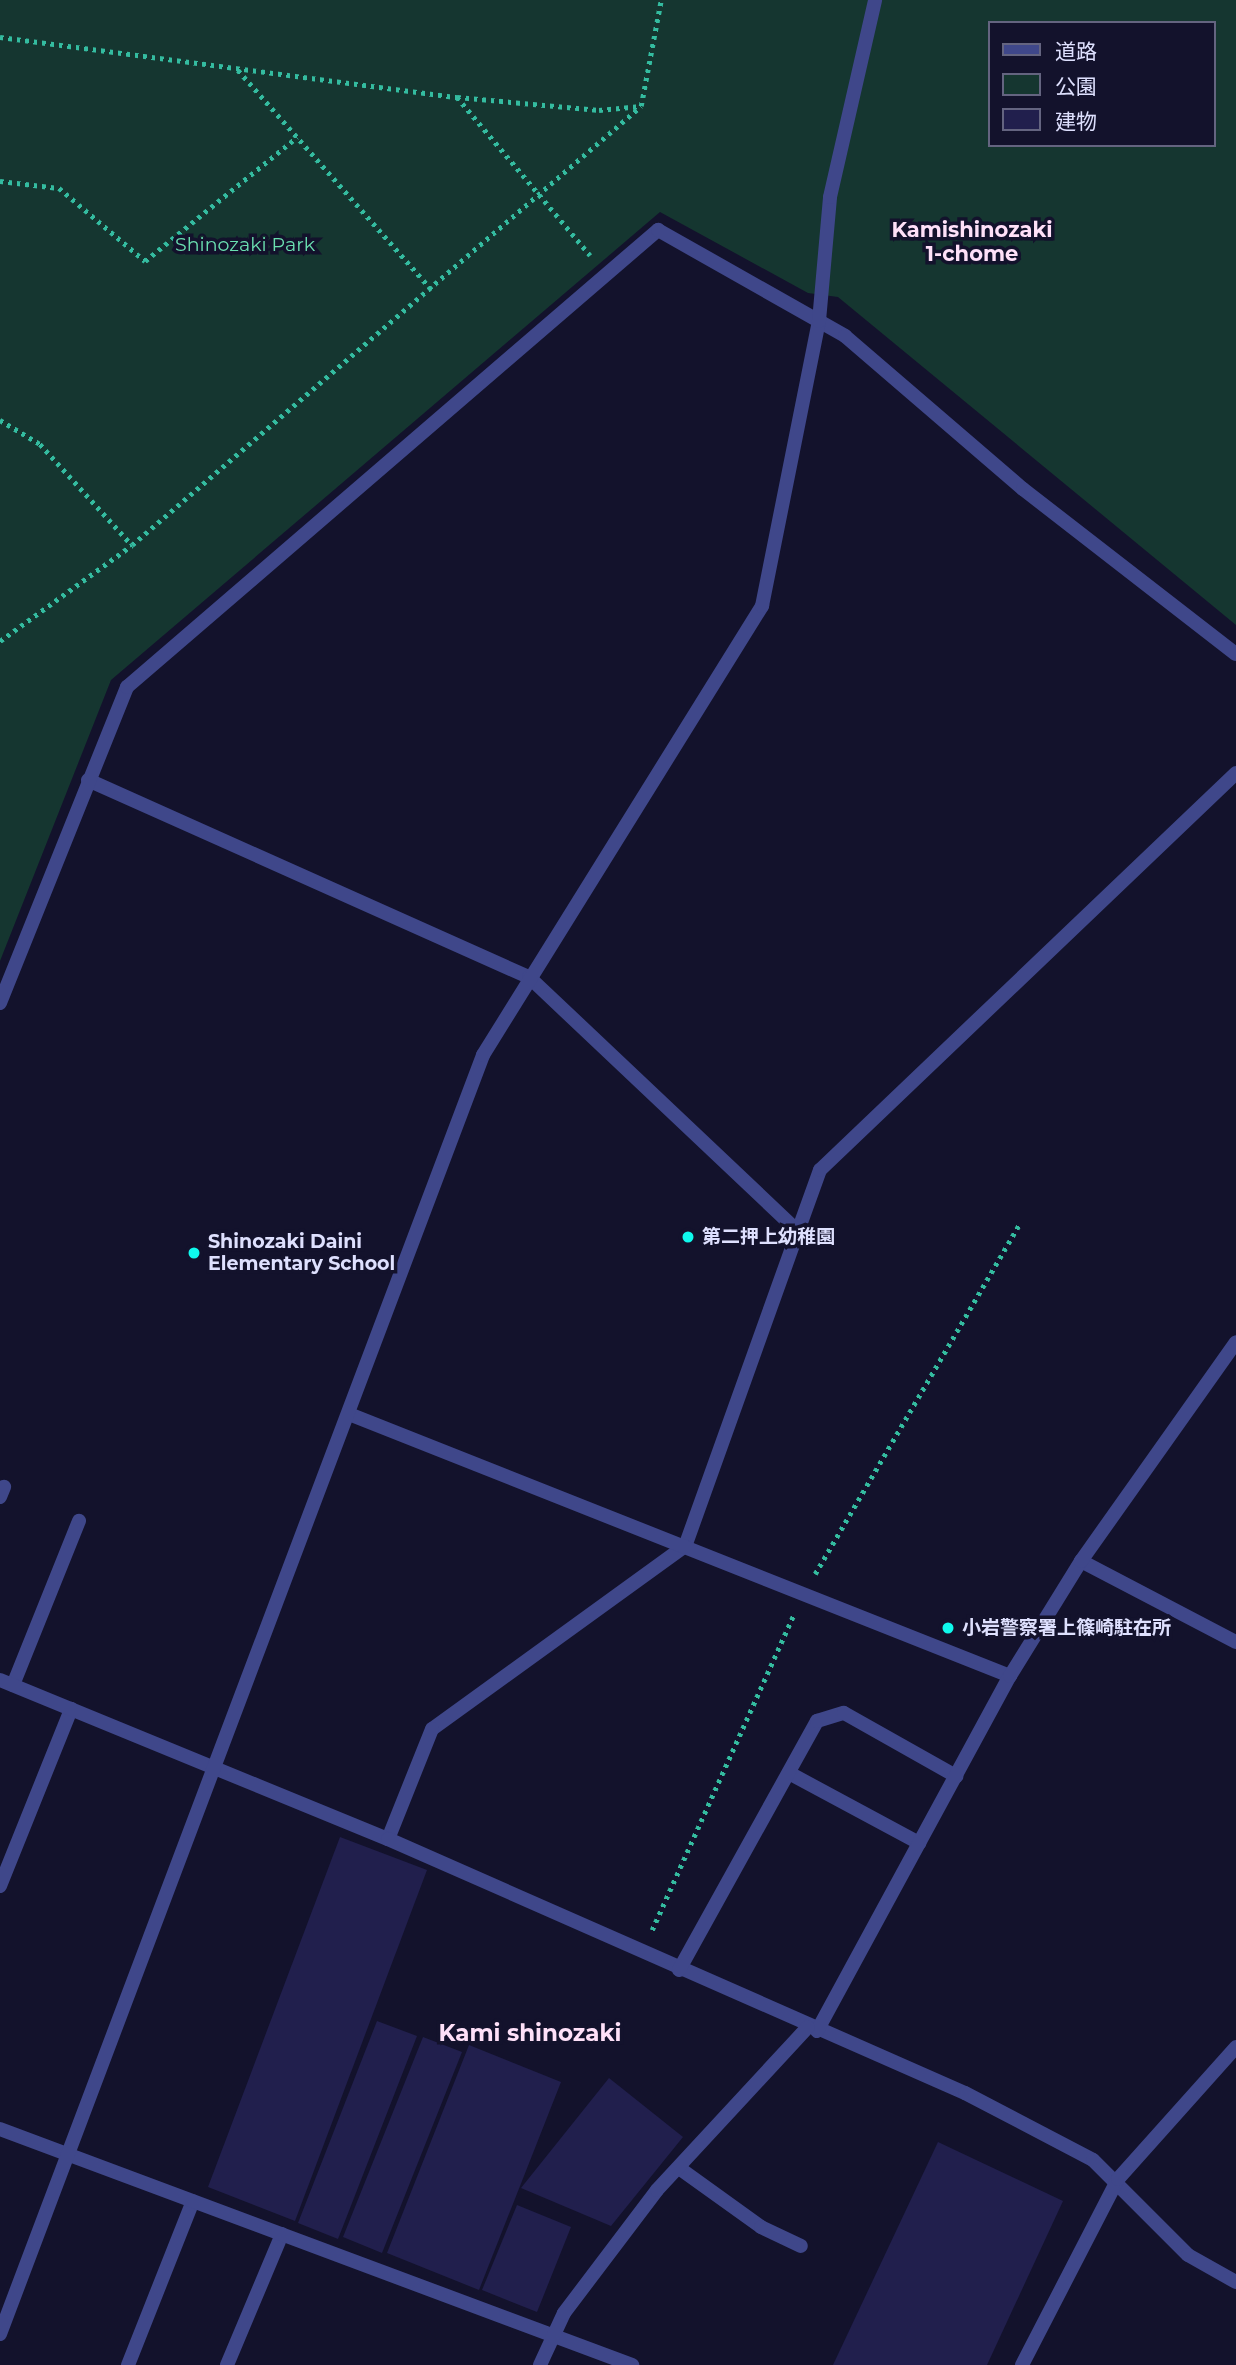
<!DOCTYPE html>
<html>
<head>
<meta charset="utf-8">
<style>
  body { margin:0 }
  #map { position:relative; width:1236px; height:2365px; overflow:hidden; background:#13122c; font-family:Montserrat,"Noto Sans JP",sans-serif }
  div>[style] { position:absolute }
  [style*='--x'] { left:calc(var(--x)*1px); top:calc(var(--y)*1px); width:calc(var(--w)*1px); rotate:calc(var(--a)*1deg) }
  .green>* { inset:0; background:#153630 }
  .building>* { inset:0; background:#211f4d }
  .path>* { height:4.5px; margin-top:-2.25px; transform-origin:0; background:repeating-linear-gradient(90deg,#34bca0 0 3.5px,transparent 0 8.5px) }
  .service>* { height:14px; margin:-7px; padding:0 7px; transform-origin:7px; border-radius:7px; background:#3f478a }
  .minor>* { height:14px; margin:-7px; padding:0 7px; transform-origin:7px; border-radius:7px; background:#3f478a }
  .dots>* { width:19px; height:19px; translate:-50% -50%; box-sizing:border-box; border:4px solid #13122c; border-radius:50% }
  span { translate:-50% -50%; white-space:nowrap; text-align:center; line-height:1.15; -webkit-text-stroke:7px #13122c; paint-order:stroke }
  .park-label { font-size:19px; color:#6adfb0 }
  .poi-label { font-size:19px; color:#dee0fe; font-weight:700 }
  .left { translate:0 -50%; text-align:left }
  .neighbourhood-label { font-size:21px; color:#fee0f8; font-weight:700 }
  .quarter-label { font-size:23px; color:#fee0f8; font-weight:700 }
  .legend { position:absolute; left:988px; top:21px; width:228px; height:126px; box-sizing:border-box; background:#13122c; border:2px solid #646480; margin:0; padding:9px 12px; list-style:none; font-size:21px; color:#dee0fe }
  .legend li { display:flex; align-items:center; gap:14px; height:35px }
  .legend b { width:35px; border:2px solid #646480 }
</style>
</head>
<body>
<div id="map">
  <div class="green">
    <div style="clip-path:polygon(evenodd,0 0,1236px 0,1236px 625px,838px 297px,808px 293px,660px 212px,111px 680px,0 961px,0 0,989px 23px,1213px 23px,1213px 145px,989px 145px,989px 23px)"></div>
  </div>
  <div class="building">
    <div style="clip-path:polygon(340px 1837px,427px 1870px,295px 2221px,208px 2187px)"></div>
    <div style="clip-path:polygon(377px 2021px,417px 2036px,338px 2239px,298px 2223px)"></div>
    <div style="clip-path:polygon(423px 2037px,462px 2052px,382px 2253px,343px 2237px)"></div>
    <div style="clip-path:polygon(469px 2045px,561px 2082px,479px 2290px,387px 2253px)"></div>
    <div style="clip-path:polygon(609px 2078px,683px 2137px,611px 2226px,521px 2188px)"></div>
    <div style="clip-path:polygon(938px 2142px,1063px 2201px,987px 2365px,833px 2365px)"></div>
    <div style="clip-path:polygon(517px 2205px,571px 2227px,537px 2312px,482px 2290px)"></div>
  </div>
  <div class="path">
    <div style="--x:0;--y:37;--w:461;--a:7.5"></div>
    <div style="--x:457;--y:97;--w:207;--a:49.9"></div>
    <div style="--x:238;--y:70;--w:293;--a:48.6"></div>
    <div style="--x:457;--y:97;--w:143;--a:5.2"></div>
    <div style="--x:599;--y:110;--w:42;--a:-5.4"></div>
    <div style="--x:641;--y:106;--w:108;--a:-79.3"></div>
    <div style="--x:0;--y:181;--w:59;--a:6.8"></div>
    <div style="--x:59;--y:188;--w:113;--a:40.3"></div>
    <div style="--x:145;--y:261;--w:196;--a:-39.2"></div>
    <div style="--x:0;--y:420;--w:47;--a:31"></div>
    <div style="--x:40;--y:444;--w:137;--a:47.7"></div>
    <div style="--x:0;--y:641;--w:163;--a:-36"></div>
    <div style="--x:132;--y:545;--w:672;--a:-40.78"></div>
    <div style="--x:815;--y:1574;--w:404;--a:-59.7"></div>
    <div style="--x:652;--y:1930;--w:344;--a:-65.8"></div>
  </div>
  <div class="service">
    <div style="--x:798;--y:1231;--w:65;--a:-70.2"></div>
    <div style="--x:820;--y:1170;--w:575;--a:-43.66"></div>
    <div style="--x:0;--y:1497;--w:11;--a:-68"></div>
    <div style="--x:13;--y:1685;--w:177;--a:-68.1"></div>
    <div style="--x:0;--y:1886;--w:191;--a:-68.1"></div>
    <div style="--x:128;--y:2365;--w:176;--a:-68.4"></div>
    <div style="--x:227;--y:2365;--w:142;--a:-67.2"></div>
  </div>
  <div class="minor">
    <div style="--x:88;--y:780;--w:483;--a:24.1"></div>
    <div style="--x:529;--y:977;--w:370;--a:43.4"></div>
    <div style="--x:798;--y:1231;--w:335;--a:109.7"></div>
    <div style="--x:685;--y:1546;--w:312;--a:144.1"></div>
    <div style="--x:432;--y:1729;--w:118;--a:111.8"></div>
    <div style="--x:0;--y:1003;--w:341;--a:-68.1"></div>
    <div style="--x:127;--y:687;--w:701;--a:-40.72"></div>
    <div style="--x:658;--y:230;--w:215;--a:29.5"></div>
    <div style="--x:845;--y:336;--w:235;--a:40.7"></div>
    <div style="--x:1023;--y:489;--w:269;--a:37.8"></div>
    <div style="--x:349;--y:1414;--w:711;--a:21.62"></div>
    <div style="--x:1081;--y:1561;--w:175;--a:27.6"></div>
    <div style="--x:0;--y:1680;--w:419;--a:22.3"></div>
    <div style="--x:388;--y:1839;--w:630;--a:23.76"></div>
    <div style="--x:965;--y:2093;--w:144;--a:27.6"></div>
    <div style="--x:1093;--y:2160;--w:134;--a:45"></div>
    <div style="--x:1188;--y:2255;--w:55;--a:29.4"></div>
    <div style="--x:789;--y:1773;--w:148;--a:28.3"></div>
    <div style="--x:679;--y:1970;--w:285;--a:-61"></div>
    <div style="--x:817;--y:1721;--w:28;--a:-17"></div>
    <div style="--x:844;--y:1713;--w:129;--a:29.4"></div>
    <div style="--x:817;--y:2031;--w:404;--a:-61.5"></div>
    <div style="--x:1010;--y:1676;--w:135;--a:-58.3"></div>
    <div style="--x:1081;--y:1561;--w:268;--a:-54.7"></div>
    <div style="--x:0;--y:2129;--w:675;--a:20.48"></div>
    <div style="--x:679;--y:2168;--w:101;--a:35.7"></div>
    <div style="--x:761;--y:2227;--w:44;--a:25.4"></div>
    <div style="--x:0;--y:2334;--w:1367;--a:-69.31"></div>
    <div style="--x:483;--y:1055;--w:529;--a:-58.14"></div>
    <div style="--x:762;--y:606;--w:291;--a:-78.7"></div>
    <div style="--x:819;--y:321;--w:124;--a:-84.9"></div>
    <div style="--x:830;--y:197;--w:202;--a:-77.1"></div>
    <div style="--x:540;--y:2365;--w:57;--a:-65.2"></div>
    <div style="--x:564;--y:2313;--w:154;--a:-52.9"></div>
    <div style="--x:657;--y:2190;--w:222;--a:-47.2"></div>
    <div style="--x:1022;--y:2365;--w:209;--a:-62.7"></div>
    <div style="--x:1118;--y:2179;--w:177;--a:-48.2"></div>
  </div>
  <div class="dots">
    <div style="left:688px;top:1237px;background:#0ff9ed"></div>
    <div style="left:194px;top:1253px;background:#0ff9ed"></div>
    <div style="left:948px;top:1628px;background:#0ff9ed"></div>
  </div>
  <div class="park-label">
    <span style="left:245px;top:245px">Shinozaki Park</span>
  </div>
  <div class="poi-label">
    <span class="left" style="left:702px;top:1237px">第二押上幼稚園</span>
    <span class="left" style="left:208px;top:1253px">Shinozaki Daini<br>Elementary School</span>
    <span class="left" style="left:962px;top:1628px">小岩警察署上篠崎駐在所</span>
  </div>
  <div class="neighbourhood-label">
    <span style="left:972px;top:242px">Kamishinozaki<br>1-chome</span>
  </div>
  <div class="quarter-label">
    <span style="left:530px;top:2033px">Kami shinozaki</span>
  </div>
  <ul class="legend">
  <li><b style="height:9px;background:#3f478a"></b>道路</li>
  <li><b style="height:19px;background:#153630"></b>公園</li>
  <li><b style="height:19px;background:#211f4d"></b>建物</li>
  </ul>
</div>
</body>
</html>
